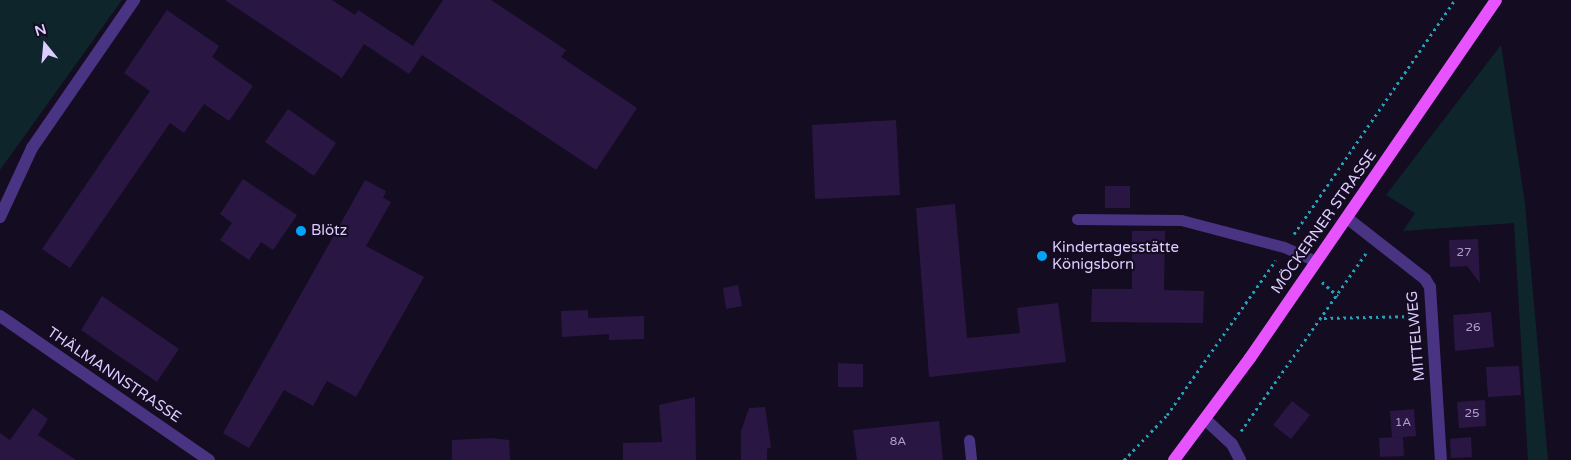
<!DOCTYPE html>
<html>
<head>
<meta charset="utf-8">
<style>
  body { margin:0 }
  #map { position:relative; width:1571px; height:460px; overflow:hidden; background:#140c21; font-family:"Varela Round",sans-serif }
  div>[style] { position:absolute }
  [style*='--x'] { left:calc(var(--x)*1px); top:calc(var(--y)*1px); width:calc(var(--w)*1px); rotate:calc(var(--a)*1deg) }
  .green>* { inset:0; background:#0e262b }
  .building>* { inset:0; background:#2a1643 }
  .path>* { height:3px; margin-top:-1.5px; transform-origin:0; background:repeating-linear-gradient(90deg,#26a0b9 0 2.5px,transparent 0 6.5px) }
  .service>* { height:11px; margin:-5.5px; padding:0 5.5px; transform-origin:5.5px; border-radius:5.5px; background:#493383 }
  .minor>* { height:12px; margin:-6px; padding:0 6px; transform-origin:6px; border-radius:6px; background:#493383 }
  .primary>* { height:12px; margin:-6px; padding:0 6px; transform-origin:6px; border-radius:6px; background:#e753ff }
  .dots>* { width:14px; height:14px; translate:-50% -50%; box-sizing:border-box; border:2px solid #140c21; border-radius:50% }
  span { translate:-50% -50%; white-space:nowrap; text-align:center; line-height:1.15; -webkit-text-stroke:4.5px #140c21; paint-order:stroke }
  .number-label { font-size:12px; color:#b09ed0 }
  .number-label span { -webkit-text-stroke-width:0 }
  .street-label { font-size:15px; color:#dcf }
  .poi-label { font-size:15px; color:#dcf }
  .left { translate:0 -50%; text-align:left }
  .north { position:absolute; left:20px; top:20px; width:50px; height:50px; -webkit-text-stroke:4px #140c21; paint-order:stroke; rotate:343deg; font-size:14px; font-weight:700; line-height:20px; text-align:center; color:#dcf }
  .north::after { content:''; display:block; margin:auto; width:18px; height:22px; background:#dcf; clip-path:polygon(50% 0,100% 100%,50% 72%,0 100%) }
</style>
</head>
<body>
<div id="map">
  <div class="green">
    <div style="clip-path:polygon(0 0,122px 0,0 170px)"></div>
    <div style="clip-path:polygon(1501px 45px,1525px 204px,1548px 460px,1528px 460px,1514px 223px,1403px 231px,1415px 213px,1386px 195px)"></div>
  </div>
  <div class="building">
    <div style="clip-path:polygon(225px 0,332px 0,355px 15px,358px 10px,413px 46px,443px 0,491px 0,566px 50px,561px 57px,637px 108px,596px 170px,422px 55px,409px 74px,364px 44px,342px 78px)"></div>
    <div style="clip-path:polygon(167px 10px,219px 46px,212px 57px,253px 86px,229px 121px,204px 104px,184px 133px,170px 123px,70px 268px,42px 249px,150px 91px,124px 73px)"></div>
    <div style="clip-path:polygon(288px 109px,336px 143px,314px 176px,265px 142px)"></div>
    <div style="clip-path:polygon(896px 120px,900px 195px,815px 199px,812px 125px)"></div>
    <div style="clip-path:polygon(243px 179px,297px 215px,273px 250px,261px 242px,249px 260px,220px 240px,232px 223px,220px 214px)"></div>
    <div style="clip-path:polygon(365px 180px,386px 191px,383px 198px,391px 202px,366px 246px,424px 277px,356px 397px,327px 381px,313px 406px,284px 390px,249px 448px,223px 433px)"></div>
    <div style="clip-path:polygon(1105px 186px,1130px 186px,1130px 208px,1105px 208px)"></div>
    <div style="clip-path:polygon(955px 204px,967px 338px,1020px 333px,1017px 308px,1058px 303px,1066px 362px,929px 377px,916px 208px)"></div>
    <div style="clip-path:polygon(1132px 231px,1165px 231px,1164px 290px,1204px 291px,1203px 323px,1091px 322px,1092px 289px,1132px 289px)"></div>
    <div style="clip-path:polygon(1478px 239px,1480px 283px,1467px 266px,1450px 267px,1449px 240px)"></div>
    <div style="clip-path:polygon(738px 285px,742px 306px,726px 309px,723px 288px)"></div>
    <div style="clip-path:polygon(102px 296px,179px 349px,157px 382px,81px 330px)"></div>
    <div style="clip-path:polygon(588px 310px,588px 318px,644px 316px,644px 339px,609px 340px,609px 334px,562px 337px,561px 311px)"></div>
    <div style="clip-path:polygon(1491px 312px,1494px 347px,1455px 351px,1453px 315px)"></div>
    <div style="clip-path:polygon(838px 363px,863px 364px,863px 387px,838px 387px)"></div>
    <div style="clip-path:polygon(1519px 366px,1521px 395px,1488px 397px,1486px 367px)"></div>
    <div style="clip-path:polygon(695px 397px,696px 460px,623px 460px,623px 443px,662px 442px,659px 405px)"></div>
    <div style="clip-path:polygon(1485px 400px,1486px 426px,1459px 428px,1457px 402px)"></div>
    <div style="clip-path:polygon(1292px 401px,1310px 415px,1291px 439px,1273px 425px)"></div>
    <div style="clip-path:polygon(765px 407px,771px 447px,767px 449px,767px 460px,741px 460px,741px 431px,749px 408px)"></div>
    <div style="clip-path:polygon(33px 408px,48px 419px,38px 435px,76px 460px,0 460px,0 433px,10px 440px)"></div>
    <div style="clip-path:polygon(1414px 409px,1416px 436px,1392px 438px,1390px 411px)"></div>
    <div style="clip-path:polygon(939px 421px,943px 460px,857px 460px,853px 430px)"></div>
    <div style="clip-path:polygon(1403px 437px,1404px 456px,1380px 457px,1379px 438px)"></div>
    <div style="clip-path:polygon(1471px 437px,1472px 457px,1451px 458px,1450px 439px)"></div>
    <div style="clip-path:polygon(492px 438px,509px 440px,510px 460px,452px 460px,452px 440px)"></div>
  </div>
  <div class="path">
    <div style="--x:1294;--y:234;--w:284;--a:-55.5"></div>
    <div style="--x:1322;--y:282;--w:21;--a:41"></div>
    <div style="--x:1324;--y:318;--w:93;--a:-1.2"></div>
    <div style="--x:1241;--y:431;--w:219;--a:-54.9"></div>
    <div style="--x:1124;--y:460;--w:62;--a:-46.3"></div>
    <div style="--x:1167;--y:415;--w:189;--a:-54.9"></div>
  </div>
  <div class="service">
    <div style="--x:1077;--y:219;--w:104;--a:0.6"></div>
    <div style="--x:1181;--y:220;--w:106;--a:14.7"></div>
    <div style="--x:1284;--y:247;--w:35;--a:24"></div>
    <div style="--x:969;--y:440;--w:20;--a:84"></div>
  </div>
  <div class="minor">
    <div style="--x:0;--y:217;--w:76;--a:-65.1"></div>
    <div style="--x:32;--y:148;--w:180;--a:-55.4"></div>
    <div style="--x:1347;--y:218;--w:99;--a:38"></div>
    <div style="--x:1425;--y:279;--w:9;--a:58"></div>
    <div style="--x:1430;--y:287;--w:173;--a:86.4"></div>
    <div style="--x:0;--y:316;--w:254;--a:34.6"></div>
    <div style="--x:1206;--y:420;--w:35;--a:43"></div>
    <div style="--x:1232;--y:444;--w:18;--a:63"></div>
  </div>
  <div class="primary">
    <div style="--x:1174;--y:460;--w:127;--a:-53.3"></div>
    <div style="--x:1250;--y:358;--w:434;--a:-55.5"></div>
  </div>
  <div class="dots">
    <div style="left:301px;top:231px;background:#00a5f7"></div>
    <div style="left:1042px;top:256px;background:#00a5f7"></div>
  </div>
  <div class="number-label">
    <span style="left:1464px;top:253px">27</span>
    <span style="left:1473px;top:328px">26</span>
    <span style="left:1472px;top:414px">25</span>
    <span style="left:1403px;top:423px">1A</span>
    <span style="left:898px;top:442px">8A</span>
  </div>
  <div class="street-label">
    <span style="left:1324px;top:222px;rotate:-55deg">MÖCKERNER STRASSE</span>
    <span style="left:1416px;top:336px;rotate:-95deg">MITTELWEG</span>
    <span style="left:114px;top:375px;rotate:34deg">THÄLMANNSTRASSE</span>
  </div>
  <div class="poi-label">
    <span class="left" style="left:311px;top:231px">Blötz</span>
    <span class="left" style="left:1052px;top:256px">Kindertagesstätte<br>Königsborn</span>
  </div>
  <div class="north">N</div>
</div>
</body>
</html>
